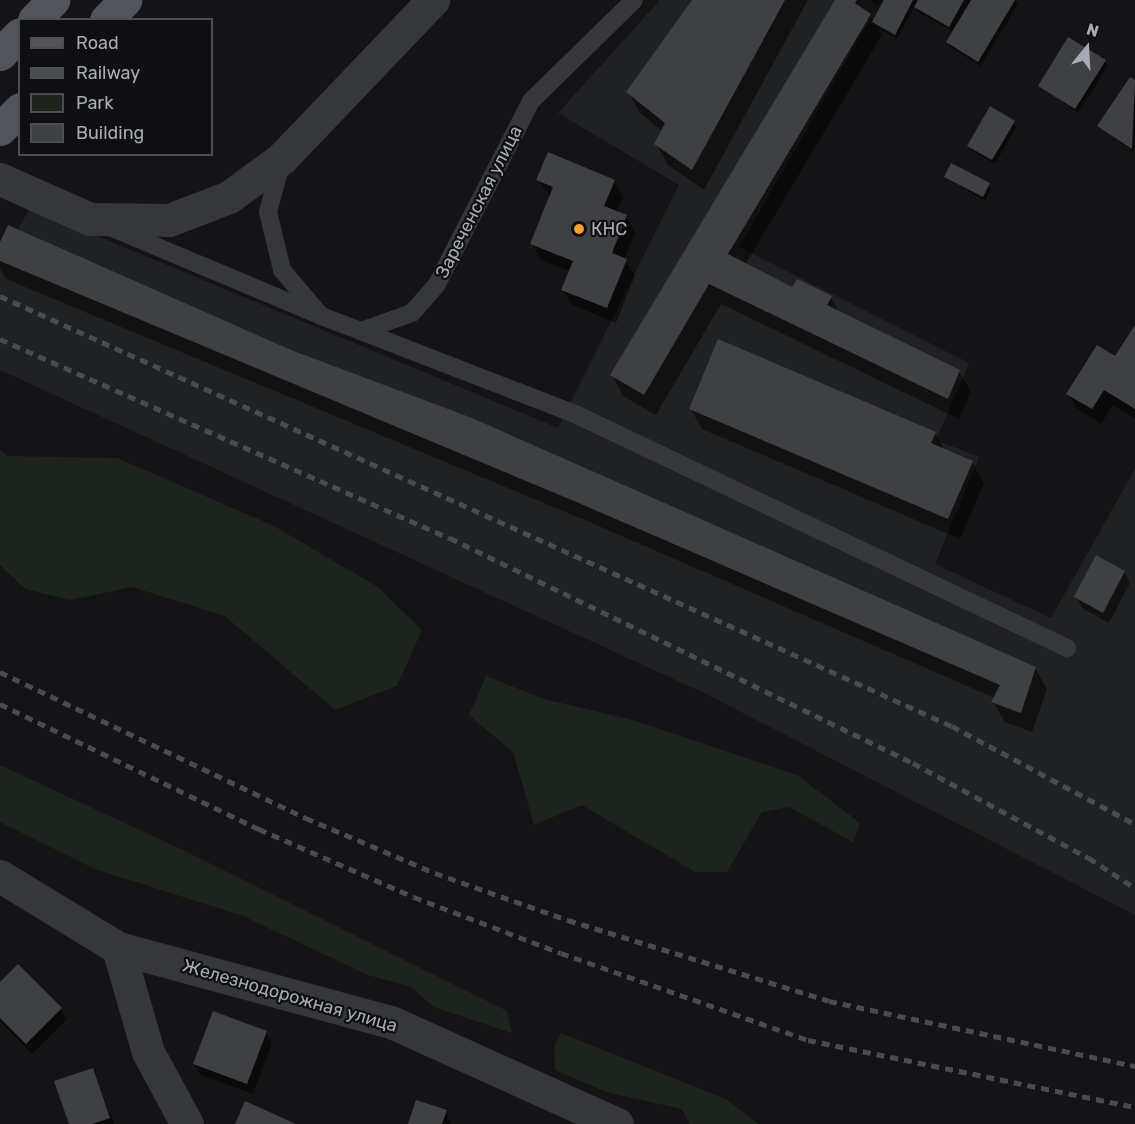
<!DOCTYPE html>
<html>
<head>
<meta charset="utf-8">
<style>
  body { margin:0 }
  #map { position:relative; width:1135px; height:1124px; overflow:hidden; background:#141416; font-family:Rubik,sans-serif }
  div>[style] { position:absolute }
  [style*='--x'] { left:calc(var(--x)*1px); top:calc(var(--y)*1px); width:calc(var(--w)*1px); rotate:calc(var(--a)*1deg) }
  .built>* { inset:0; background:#202123 }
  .green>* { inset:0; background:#1c241d }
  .shadow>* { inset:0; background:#0007 }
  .building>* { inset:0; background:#3e4043 }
  .service>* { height:18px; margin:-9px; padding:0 9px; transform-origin:9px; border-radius:9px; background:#35373b }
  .minor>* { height:33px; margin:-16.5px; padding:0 16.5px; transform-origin:16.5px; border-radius:16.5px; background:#35373b }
  .primary>* { height:33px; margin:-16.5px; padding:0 16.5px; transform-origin:16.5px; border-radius:16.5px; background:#51545a }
  .rail>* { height:4.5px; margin-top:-2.25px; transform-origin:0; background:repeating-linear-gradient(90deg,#484b50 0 8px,transparent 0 14px) }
  .dots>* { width:16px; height:16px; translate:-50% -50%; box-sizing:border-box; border:3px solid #0f0f11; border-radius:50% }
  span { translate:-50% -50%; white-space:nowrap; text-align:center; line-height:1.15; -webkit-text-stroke:4.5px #0f0f11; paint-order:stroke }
  .street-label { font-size:18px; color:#a6acb6 }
  .poi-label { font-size:18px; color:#a6acb6 }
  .left { translate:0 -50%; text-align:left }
  .legend { position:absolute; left:18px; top:18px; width:195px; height:138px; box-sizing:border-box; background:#0f0f11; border:2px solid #4b4e53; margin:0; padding:8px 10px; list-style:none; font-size:18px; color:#a6acb6 }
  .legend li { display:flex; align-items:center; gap:12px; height:30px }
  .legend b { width:30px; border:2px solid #4b4e53 }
  .north { position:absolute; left:1057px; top:18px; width:60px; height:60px; -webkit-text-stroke:4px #0f0f11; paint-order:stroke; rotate:18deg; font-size:16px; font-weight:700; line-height:24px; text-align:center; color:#a6acb6 }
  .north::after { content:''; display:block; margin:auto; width:21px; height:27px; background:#a6acb6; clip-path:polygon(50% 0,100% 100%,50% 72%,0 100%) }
</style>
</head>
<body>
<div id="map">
  <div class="built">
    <div style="clip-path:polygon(660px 0,870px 0,878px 6px,739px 247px,969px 363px,936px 440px,979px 457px,935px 564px,1051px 618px,1135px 469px,1135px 915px,704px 693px,0 370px,0 252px,4px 254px,30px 208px,558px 428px,679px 185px,558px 113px)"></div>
  </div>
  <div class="green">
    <div style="clip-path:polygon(0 450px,8px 456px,117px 458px,274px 526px,378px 587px,422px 630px,397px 686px,335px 710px,225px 616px,132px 587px,70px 600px,25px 589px,0 565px)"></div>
    <div style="clip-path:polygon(486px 676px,544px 699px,633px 720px,797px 775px,860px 823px,853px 842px,789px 807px,762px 812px,727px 872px,695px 872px,582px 805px,534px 825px,513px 752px,469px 715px)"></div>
    <div style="clip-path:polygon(0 765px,185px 851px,507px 1011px,512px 1033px,434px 1007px,411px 987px,368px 975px,243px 916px,95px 869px,0 822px)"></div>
    <div style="clip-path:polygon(561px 1033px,726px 1099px,758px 1124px,690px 1124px,682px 1109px,606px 1092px,555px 1070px,554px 1046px)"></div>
  </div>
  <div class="shadow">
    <div style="clip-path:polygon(694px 0,808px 0,704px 190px,668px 165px,656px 144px,662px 131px,640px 113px,628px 92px)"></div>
    <div style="clip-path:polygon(836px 0,882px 0,871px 17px,874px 22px,886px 0,1015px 0,1018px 4px,981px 66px,950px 47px,948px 42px,954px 32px,918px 12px,915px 6px,897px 39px,878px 28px,882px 35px,745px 265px,793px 289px,797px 281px,831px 298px,840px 313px,959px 372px,971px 392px,959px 419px,721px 304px,656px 415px,623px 396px,612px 375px)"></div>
    <div style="clip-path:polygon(1105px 61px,1108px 66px,1078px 113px,1040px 86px)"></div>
    <div style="clip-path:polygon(1130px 79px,1135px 82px,1135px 153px,1099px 126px)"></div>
    <div style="clip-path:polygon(1013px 122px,1016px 127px,995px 164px,972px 151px,969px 146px)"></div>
    <div style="clip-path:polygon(945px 177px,988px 185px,991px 189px,985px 201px)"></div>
    <div style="clip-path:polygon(538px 180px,614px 181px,623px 197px,617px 212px,626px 216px,635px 232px,624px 260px,635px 276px,616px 323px,572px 305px,563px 290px,570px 271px,541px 260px,532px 244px,551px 198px)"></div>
    <div style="clip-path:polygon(0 246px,290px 352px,1035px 668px,1047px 689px,1032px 732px,1005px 722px,993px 702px,995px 698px,587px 521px,6px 279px,0 268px)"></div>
    <div style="clip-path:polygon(1135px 329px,1135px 418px,1113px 405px,1101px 424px,1077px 409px,1068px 394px,1116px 359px)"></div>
    <div style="clip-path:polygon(690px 408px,935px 433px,945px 450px,972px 462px,984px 483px,960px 539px,702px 429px)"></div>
    <div style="clip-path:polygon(1124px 572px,1130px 583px,1109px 623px,1082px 608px,1076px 597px)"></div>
    <div style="clip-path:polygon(0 984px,60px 1009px,67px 1019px,32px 1054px,0 1021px)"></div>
    <div style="clip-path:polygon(266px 1032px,272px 1043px,253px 1094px,200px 1075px,194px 1064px)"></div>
    <div style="clip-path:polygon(92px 1070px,114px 1124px,70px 1124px)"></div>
    <div style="clip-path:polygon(446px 1111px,451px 1124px,410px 1124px)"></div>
  </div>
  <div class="building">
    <div style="clip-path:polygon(692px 0,785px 0,692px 170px,654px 144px,665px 123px,626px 92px)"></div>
    <div style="clip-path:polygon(835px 0,857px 0,855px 3px,871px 14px,728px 254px,792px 287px,797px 279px,832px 296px,827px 305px,960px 370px,948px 399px,709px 284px,644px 395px,610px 375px)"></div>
    <div style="clip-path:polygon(884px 0,913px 0,895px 35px,872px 22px)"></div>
    <div style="clip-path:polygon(918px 0,964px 0,949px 27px,914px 7px)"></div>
    <div style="clip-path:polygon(971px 0,1015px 0,978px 62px,946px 42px)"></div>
    <div style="clip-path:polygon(1068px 37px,1106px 60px,1075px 109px,1038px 86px)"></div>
    <div style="clip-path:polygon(1130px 77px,1135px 80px,1132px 149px,1097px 126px)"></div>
    <div style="clip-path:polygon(990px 106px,1015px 121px,992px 160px,967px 146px)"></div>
    <div style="clip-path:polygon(548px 152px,615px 180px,604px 206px,627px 215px,612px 253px,627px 259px,607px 308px,561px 290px,573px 261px,530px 244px,553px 187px,536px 180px)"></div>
    <div style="clip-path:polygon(951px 163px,990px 183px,983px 197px,944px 177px)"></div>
    <div style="clip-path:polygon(8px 225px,291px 350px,472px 418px,1036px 667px,1021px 713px,991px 702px,1000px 685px,574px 501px,0 261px,0 242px)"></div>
    <div style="clip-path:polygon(1135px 325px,1135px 409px,1104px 390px,1092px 409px,1066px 394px,1097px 345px,1115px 356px)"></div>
    <div style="clip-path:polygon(718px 339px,936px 432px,931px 443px,973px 461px,948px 519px,689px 409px)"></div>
    <div style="clip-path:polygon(1096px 555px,1125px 571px,1103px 613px,1074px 597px)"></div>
    <div style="clip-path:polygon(18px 964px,62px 1008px,26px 1044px,0 1018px,0 982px)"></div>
    <div style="clip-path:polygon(213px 1011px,267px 1031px,247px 1084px,193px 1064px)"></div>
    <div style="clip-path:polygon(93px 1068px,110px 1118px,92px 1124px,69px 1124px,54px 1081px)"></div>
    <div style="clip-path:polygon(416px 1100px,447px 1110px,442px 1124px,408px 1124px)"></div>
    <div style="clip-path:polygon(245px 1101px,296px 1124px,235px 1124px)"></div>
  </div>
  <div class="service">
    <div style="--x:282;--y:160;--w:54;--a:105.1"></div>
    <div style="--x:268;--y:212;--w:60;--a:76.4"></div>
    <div style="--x:282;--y:270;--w:60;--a:49.7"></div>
    <div style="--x:321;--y:316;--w:43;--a:20.6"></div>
    <div style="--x:361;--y:331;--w:54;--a:-19.4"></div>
    <div style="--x:412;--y:313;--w:38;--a:-49"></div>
    <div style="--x:437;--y:284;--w:206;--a:-62.8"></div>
    <div style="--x:531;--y:101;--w:144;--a:-44.4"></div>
    <div style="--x:110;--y:227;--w:225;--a:22.8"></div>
    <div style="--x:361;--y:331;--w:230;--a:21.2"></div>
    <div style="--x:575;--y:414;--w:545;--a:25.44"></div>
  </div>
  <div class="minor">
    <div style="--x:0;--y:179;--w:98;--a:24"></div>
    <div style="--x:90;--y:219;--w:79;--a:0.7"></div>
    <div style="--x:169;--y:220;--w:64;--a:-21"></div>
    <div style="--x:229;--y:197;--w:66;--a:-36.3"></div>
    <div style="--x:282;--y:158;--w:219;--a:-46.3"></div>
    <div style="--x:0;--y:876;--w:138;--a:31.4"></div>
    <div style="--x:118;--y:948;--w:283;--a:15.2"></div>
    <div style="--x:391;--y:1022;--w:248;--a:24.3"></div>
    <div style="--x:118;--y:948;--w:108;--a:73.9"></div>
    <div style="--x:148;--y:1052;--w:82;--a:61.6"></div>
  </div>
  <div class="primary">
    <div style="--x:34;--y:20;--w:28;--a:-46"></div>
    <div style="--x:106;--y:20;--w:28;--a:-46"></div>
    <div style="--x:0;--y:54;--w:28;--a:-45"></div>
    <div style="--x:0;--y:129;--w:28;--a:-45"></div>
  </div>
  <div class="rail">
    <div style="--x:0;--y:296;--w:1045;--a:24.31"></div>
    <div style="--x:952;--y:726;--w:208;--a:28.2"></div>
    <div style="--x:0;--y:339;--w:492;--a:23.9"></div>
    <div style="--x:450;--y:538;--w:515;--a:25.92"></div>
    <div style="--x:913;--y:763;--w:200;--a:28.4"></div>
    <div style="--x:1089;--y:858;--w:55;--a:33.1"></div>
    <div style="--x:0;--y:672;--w:339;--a:25.5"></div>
    <div style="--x:306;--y:818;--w:140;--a:23.1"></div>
    <div style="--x:435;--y:873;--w:141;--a:19.5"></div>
    <div style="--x:568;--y:920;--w:273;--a:17.2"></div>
    <div style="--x:829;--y:1001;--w:313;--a:12"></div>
    <div style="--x:0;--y:704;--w:288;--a:25.8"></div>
    <div style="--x:259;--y:829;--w:169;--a:23.7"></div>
    <div style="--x:414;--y:897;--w:157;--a:20.9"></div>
    <div style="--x:561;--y:953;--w:262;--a:19.4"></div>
    <div style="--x:808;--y:1040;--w:334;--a:11.6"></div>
  </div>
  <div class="dots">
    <div style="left:579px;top:229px;background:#f2a130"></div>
  </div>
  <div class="street-label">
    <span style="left:479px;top:202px;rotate:-63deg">Зареченская улица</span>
    <span style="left:290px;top:996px;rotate:16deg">Железнодорожная улица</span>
  </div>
  <div class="poi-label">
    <span class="left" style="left:591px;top:229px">КНС</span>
  </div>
  <ul class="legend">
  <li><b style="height:8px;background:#51545a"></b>Road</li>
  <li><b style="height:8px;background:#484b50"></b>Railway</li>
  <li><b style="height:16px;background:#1c241d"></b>Park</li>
  <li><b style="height:16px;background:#3e4043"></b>Building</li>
  </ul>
  <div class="north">N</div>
</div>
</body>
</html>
